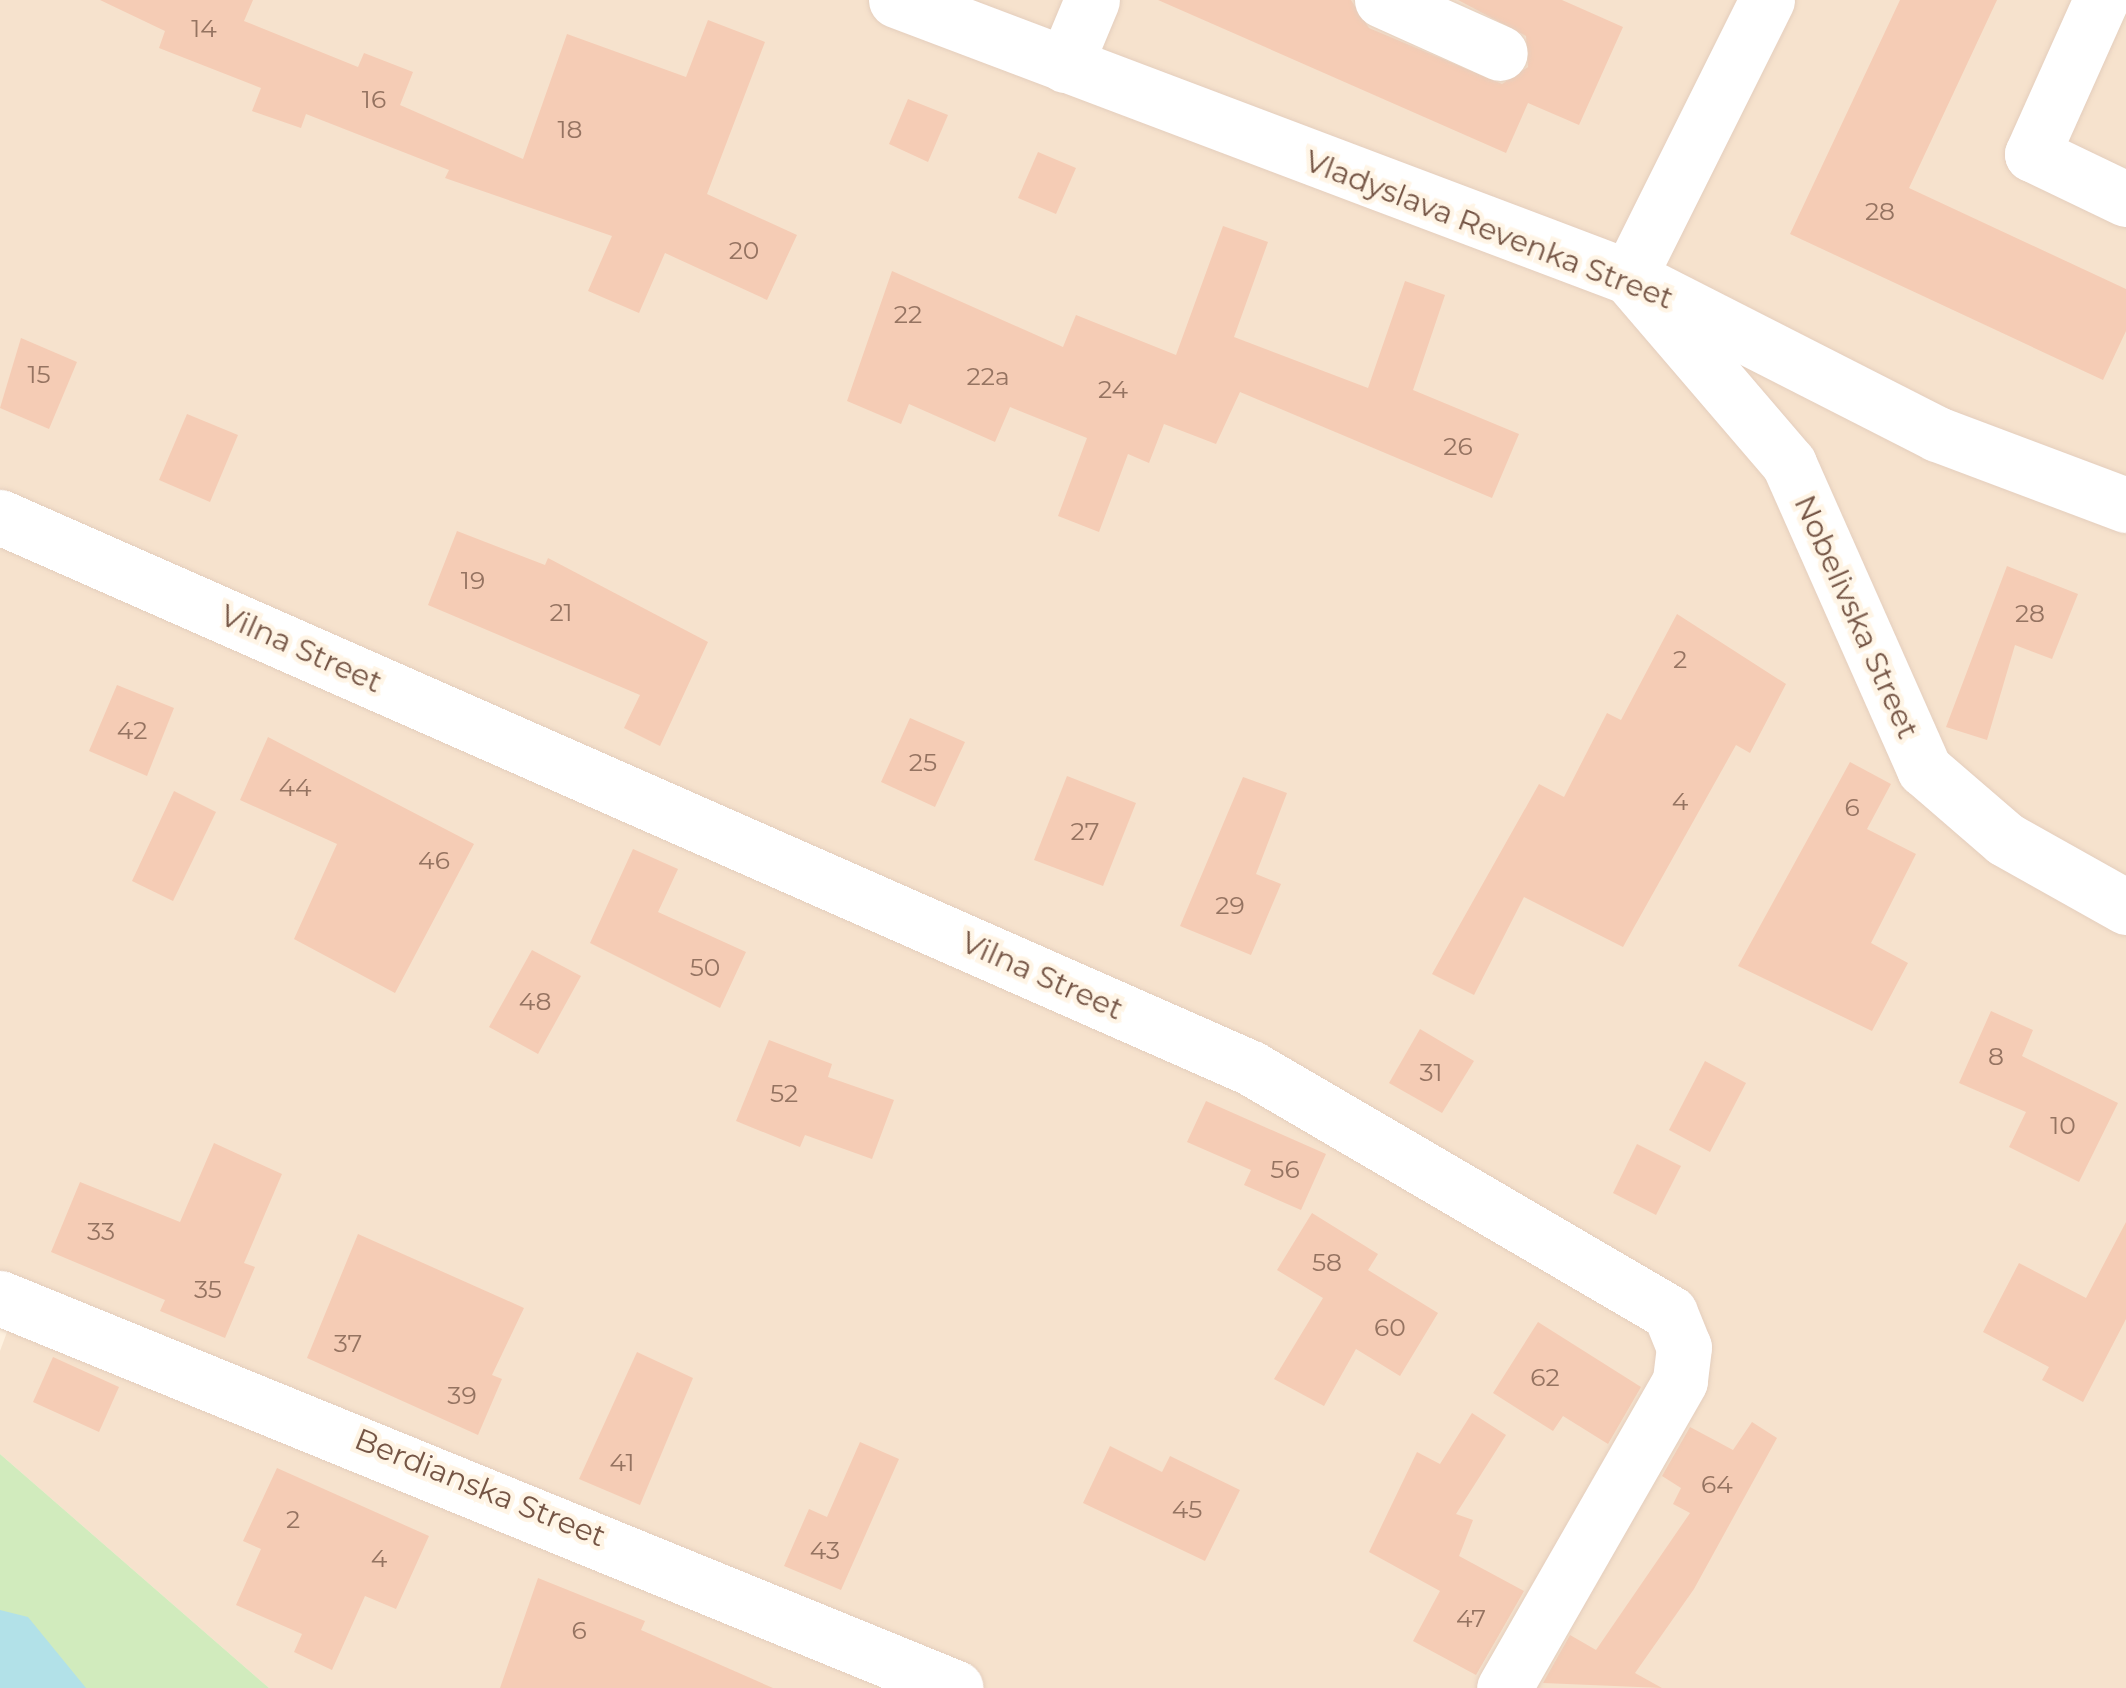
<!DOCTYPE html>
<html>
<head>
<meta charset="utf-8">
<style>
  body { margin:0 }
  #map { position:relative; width:2126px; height:1688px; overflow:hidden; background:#fef1df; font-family:Montserrat,sans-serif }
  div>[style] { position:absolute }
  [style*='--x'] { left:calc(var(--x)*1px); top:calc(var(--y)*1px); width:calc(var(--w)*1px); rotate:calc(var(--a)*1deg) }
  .residential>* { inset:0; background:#f6e2cd }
  .green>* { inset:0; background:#d1ebbd }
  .water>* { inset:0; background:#b2e1e8 }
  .building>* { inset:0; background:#f5ccb5 }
  .roads { filter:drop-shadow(0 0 2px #e4cebd) drop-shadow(0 0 2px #e4cebd) }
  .minor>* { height:55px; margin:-27.5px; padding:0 27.5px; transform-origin:27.5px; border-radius:27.5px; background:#fff }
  span { translate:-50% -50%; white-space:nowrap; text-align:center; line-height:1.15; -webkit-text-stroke:9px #fff5e6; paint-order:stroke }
  .number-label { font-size:25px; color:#957361 }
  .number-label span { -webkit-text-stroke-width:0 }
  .street-label { font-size:30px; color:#755545 }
</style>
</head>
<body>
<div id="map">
  <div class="residential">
    <div style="clip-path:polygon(0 0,2126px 0,2126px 1688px,269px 1688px,0 1454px,0 1351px,17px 1305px,0 1298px)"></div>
  </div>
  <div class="green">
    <div style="clip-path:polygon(0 1454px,269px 1688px,0 1688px)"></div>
  </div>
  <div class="water">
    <div style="clip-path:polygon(0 1610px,28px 1617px,86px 1688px,0 1688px)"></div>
  </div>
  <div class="building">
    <div style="clip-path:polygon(100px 0,253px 0,244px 21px,358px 67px,364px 53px,413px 72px,400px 105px,523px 159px,567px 34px,686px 77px,708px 20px,765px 42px,707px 194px,797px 235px,767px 300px,665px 253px,639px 313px,588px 291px,612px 236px,445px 178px,449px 170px,306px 114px,301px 128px,252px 111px,261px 88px,159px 48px,165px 31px)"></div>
    <div style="clip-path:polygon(1158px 0,1351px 0,1369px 28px,1502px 84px,1528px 67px,1526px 36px,1458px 0,1562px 0,1623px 27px,1579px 125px,1528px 103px,1506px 153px)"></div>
    <div style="clip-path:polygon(1900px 0,1997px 0,1909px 188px,2126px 289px,2126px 331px,2103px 380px,1790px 234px)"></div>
    <div style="clip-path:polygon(908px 99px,948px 115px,928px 162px,889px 144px)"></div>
    <div style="clip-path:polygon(1038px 152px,1076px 168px,1056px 214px,1018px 198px)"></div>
    <div style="clip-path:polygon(1223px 226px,1268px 242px,1234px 337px,1368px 388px,1405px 281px,1445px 295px,1413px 390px,1519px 434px,1492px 498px,1240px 392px,1216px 444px,1164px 424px,1149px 463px,1128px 454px,1099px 532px,1058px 516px,1087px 438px,1010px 407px,995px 442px,909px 404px,901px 424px,847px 401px,892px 271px,1063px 347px,1076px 315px,1176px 355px)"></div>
    <div style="clip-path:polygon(21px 338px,77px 362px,49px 429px,0 408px)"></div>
    <div style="clip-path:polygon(187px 414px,238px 435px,210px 502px,159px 480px)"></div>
    <div style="clip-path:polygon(457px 531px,545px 565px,548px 558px,708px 642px,660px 746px,624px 728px,640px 695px,428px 605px)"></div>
    <div style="clip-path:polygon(2007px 566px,2078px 594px,2052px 659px,2015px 645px,1987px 740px,1946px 727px)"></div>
    <div style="clip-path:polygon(1677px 614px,1786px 684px,1750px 753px,1736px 745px,1623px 947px,1524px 897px,1474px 995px,1432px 974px,1539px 784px,1564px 797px,1607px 713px,1621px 720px)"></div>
    <div style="clip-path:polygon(117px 685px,174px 708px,147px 776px,89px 751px)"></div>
    <div style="clip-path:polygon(910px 718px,965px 742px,935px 807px,881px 782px)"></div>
    <div style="clip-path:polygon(268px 737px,474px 844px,395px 993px,294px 939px,337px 844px,240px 800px)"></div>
    <div style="clip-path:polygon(1850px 762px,1891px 784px,1867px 829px,1916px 854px,1871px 943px,1908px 963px,1872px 1031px,1738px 966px)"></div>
    <div style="clip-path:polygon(1067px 776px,1136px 803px,1103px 886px,1034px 860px)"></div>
    <div style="clip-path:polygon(1243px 777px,1287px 793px,1256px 874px,1281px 884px,1251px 955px,1180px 926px)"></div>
    <div style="clip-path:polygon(174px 791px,216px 812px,173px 901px,132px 881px)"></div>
    <div style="clip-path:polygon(633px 849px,678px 869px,658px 912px,746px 952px,720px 1008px,590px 943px)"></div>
    <div style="clip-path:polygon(532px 950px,581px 976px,538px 1054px,489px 1027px)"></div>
    <div style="clip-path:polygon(1991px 1011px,2033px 1030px,2022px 1056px,2118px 1103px,2079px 1182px,2009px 1147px,2026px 1112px,1959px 1083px)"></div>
    <div style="clip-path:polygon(1420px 1029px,1474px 1061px,1442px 1113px,1389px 1083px)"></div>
    <div style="clip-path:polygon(769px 1040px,832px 1064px,828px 1077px,894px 1100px,872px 1159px,805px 1135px,800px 1147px,736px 1121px)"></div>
    <div style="clip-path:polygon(1705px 1061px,1746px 1083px,1710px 1152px,1669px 1130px)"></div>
    <div style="clip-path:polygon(1206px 1101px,1326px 1154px,1301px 1210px,1244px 1185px,1251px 1170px,1187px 1142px)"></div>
    <div style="clip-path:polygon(214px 1143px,282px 1174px,244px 1263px,255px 1267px,225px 1338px,160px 1311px,165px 1300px,51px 1252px,80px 1182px,180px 1222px)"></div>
    <div style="clip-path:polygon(1637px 1144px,1681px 1166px,1656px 1215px,1613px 1193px)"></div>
    <div style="clip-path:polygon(1312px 1213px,1378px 1254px,1368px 1270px,1438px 1313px,1400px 1376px,1356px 1349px,1324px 1406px,1274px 1379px,1323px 1298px,1277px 1270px)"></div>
    <div style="clip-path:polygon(2126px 1222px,2126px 1319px,2083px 1402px,2042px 1380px,2049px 1367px,1983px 1332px,2019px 1263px,2086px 1298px)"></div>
    <div style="clip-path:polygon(358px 1234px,524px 1308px,492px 1375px,502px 1379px,478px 1435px,307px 1358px)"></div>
    <div style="clip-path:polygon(1538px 1322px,1641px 1387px,1608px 1444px,1563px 1416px,1553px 1431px,1493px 1393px)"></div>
    <div style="clip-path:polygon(637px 1352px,693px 1378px,640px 1505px,579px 1479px)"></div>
    <div style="clip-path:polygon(53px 1357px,119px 1387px,99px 1432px,33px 1402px)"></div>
    <div style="clip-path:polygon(1472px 1413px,1506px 1435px,1456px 1514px,1473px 1520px,1459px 1556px,1524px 1591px,1476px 1675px,1413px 1641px,1440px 1591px,1369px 1552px,1417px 1452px,1440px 1464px)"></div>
    <div style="clip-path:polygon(1752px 1422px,1777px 1438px,1694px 1589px,1635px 1673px,1662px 1688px,1543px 1683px,1570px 1635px,1596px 1650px,1690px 1513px,1673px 1504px,1681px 1488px,1662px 1476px,1690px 1427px,1733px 1450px)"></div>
    <div style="clip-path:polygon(860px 1442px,899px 1459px,841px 1590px,784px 1566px,809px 1509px,827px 1517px)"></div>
    <div style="clip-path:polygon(1110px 1446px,1162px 1472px,1170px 1456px,1240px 1490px,1205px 1561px,1083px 1503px)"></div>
    <div style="clip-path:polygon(277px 1468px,429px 1536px,396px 1609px,365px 1596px,332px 1670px,294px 1652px,302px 1634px,236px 1605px,261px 1549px,243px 1541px)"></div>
    <div style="clip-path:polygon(538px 1578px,645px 1621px,641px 1630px,773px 1688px,500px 1688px)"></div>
  </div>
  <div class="roads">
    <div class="minor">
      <div style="--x:896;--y:0;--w:784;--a:20.7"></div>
      <div style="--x:1629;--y:277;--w:346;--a:27"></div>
      <div style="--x:1937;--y:434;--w:202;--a:20.6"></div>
      <div style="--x:1382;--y:0;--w:129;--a:24.2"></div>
      <div style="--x:1767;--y:0;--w:309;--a:116.5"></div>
      <div style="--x:1629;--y:277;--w:246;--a:49.4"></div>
      <div style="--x:1789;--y:464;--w:334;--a:66.1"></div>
      <div style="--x:1924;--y:769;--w:107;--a:40.8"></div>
      <div style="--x:2005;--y:839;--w:139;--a:29.3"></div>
      <div style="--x:2101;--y:0;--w:169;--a:114.1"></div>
      <div style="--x:2032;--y:154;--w:104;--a:25.6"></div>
      <div style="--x:1065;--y:65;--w:70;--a:-67.4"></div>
      <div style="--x:0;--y:517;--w:1367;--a:23.77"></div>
      <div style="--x:1251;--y:1068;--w:485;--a:30.3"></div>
      <div style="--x:1670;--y:1313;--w:37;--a:68"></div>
      <div style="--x:1684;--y:1347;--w:34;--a:97"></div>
      <div style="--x:1680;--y:1381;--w:354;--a:119.8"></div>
      <div style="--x:0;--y:1298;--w:1032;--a:22.19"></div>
    </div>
  </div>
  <div class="number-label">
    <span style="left:204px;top:28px">14</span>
    <span style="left:374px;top:99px">16</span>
    <span style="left:570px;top:129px">18</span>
    <span style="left:1880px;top:211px">28</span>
    <span style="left:744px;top:250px">20</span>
    <span style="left:908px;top:314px">22</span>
    <span style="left:39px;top:374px">15</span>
    <span style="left:988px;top:376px">22а</span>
    <span style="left:1113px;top:389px">24</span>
    <span style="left:1458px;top:446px">26</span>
    <span style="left:473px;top:580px">19</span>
    <span style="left:561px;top:612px">21</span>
    <span style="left:2030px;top:613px">28</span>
    <span style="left:1680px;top:659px">2</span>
    <span style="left:132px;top:730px">42</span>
    <span style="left:923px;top:762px">25</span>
    <span style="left:295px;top:787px">44</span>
    <span style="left:1680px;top:801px">4</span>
    <span style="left:1852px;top:807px">6</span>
    <span style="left:1085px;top:831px">27</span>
    <span style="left:434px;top:860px">46</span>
    <span style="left:1230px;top:905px">29</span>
    <span style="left:705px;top:967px">50</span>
    <span style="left:535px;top:1001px">48</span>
    <span style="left:1996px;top:1056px">8</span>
    <span style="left:1431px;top:1072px">31</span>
    <span style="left:784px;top:1093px">52</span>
    <span style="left:2063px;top:1125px">10</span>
    <span style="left:1285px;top:1169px">56</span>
    <span style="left:101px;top:1231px">33</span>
    <span style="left:1327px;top:1262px">58</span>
    <span style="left:208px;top:1289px">35</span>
    <span style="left:1390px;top:1327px">60</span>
    <span style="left:348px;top:1343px">37</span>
    <span style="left:1545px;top:1377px">62</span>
    <span style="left:462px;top:1395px">39</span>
    <span style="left:622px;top:1462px">41</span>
    <span style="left:1717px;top:1484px">64</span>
    <span style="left:1187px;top:1509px">45</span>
    <span style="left:293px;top:1519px">2</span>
    <span style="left:825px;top:1550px">43</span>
    <span style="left:379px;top:1558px">4</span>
    <span style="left:1471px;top:1618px">47</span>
    <span style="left:579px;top:1630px">6</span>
  </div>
  <div class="street-label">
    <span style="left:1489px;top:230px;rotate:21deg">Vladyslava Revenka Street</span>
    <span style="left:1856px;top:617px;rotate:66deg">Nobelivska Street</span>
    <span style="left:301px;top:649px;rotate:24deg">Vilna Street</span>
    <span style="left:1042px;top:976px;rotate:24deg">Vilna Street</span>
    <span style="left:480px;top:1488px;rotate:22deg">Berdianska Street</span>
  </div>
</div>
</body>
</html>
